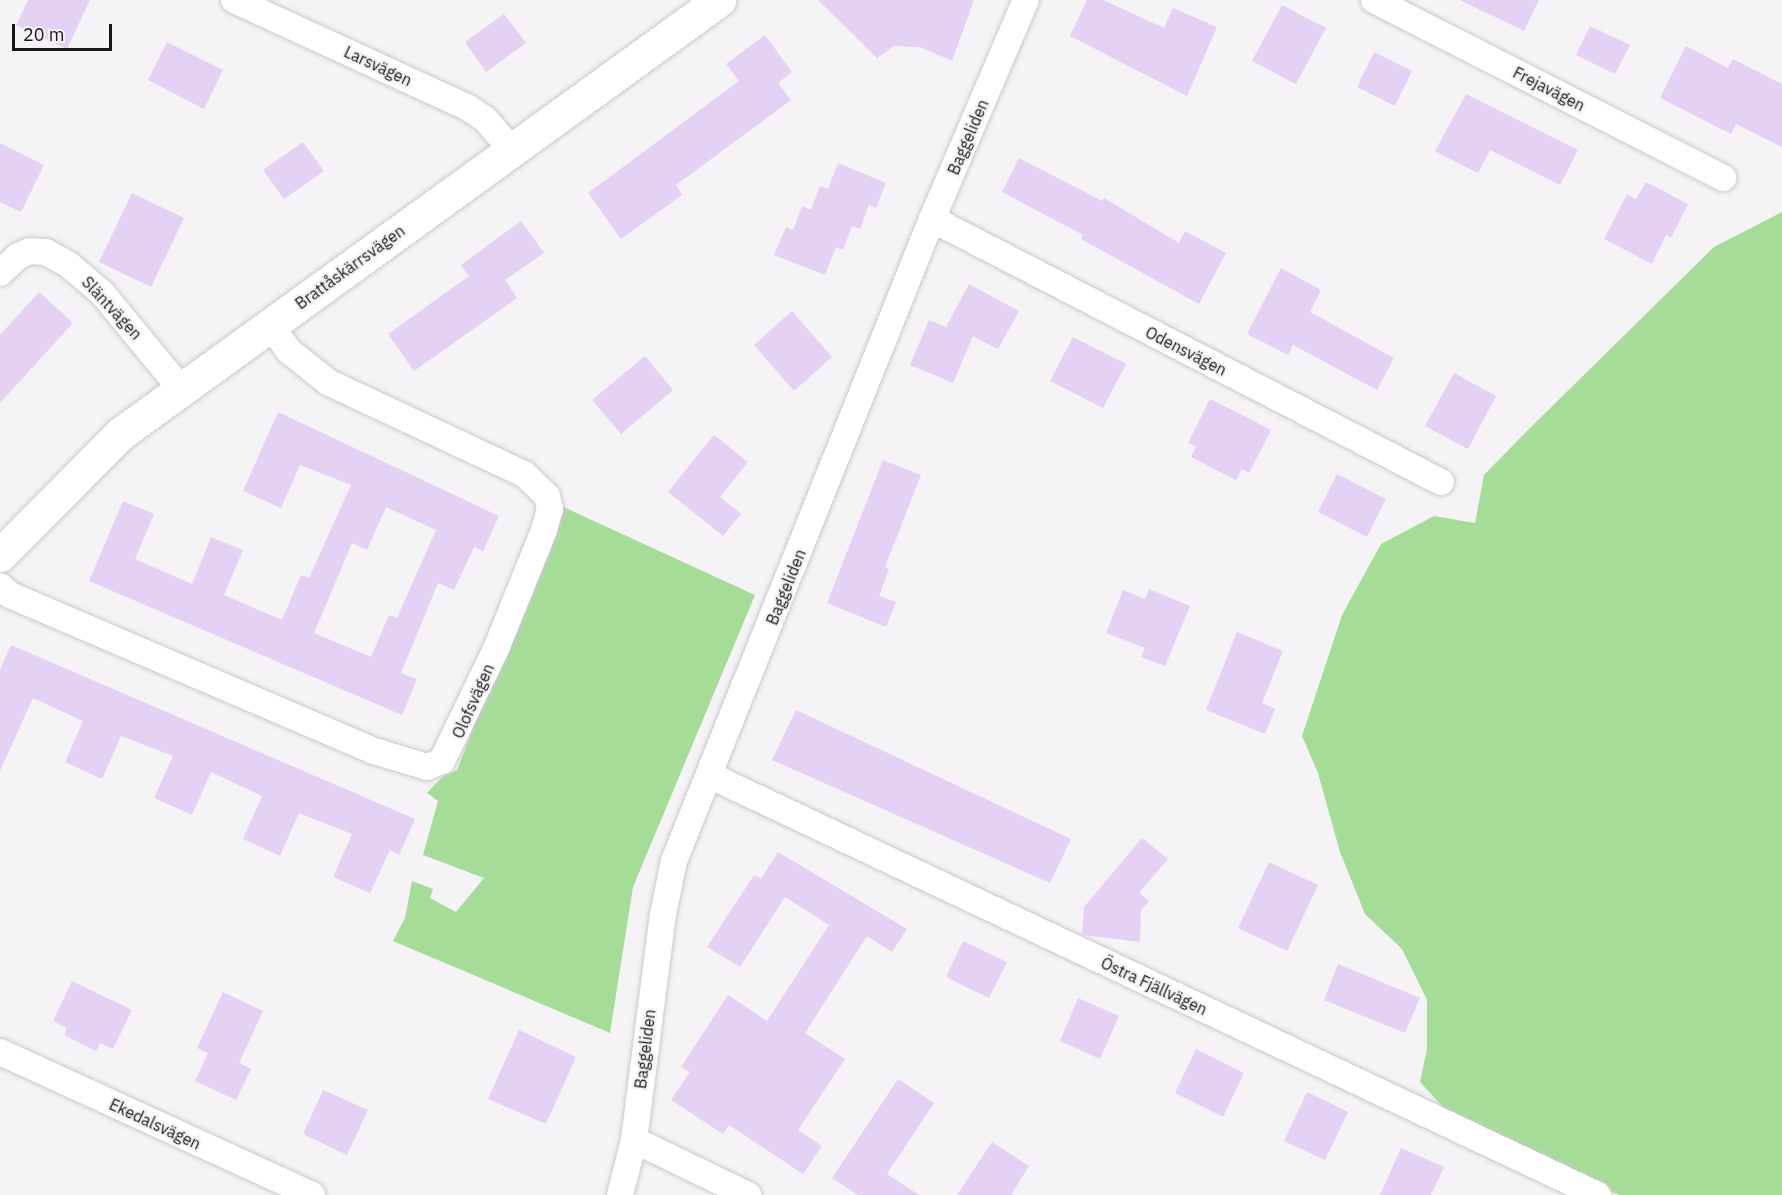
<!DOCTYPE html>
<html>
<head>
<meta charset="utf-8">
<style>
  body { margin:0 }
  #map { position:relative; width:1782px; height:1195px; overflow:hidden; background:#f5f3f6; font-family:"IBM Plex Sans",sans-serif }
  div>[style] { position:absolute }
  [style*='--x'] { left:calc(var(--x)*1px); top:calc(var(--y)*1px); width:calc(var(--w)*1px); rotate:calc(var(--a)*1deg) }
  .green>* { inset:0; background:#a5dd98 }
  .building>* { inset:0; background:#e4d1f4 }
  .roads { filter:drop-shadow(0 0 2px #cbc9cd) drop-shadow(0 0 2px #cbc9cd) }
  .street>* { height:26px; margin:-13px; padding:0 13px; transform-origin:13px; border-radius:13px; background:#fff }
  .secondary>* { height:33px; margin:-16.5px; padding:0 16.5px; transform-origin:16.5px; border-radius:16.5px; background:#fff }
  span { translate:-50% -50%; white-space:nowrap; text-align:center; line-height:1.15; -webkit-text-stroke:5px #f5f3f6; paint-order:stroke }
  .street-label { font-size:16px; color:#181718 }
  .scale { position:absolute; left:12px; top:24px; width:100px; height:27px; box-sizing:border-box; border:3px solid #181718; border-top:0; padding-left:8px; font-size:18px; line-height:21px; white-space:nowrap; color:#181718; -webkit-text-stroke:4px #f5f3f6; paint-order:stroke }
</style>
</head>
<body>
<div id="map">
  <div class="green">
    <div style="clip-path:polygon(1782px 212px,1782px 1195px,1619px 1195px,1454px 1119px,1420px 1082px,1427px 1049px,1427px 1000px,1402px 949px,1365px 914px,1340px 852px,1318px 773px,1302px 736px,1342px 615px,1381px 544px,1434px 516px,1475px 523px,1484px 475px,1527px 431px,1714px 247px)"></div>
    <div style="clip-path:polygon(559px 505px,755px 595px,633px 887px,610px 1033px,393px 941px,405px 918px,412px 881px,433px 889px,430px 898px,456px 912px,484px 878px,423px 855px,438px 801px,427px 793px,442px 777px,457px 770px)"></div>
  </div>
  <div class="building">
    <div style="clip-path:polygon(28px 0,90px 0,67px 49px,16px 25px)"></div>
    <div style="clip-path:polygon(818px 0,974px 0,952px 61px,920px 47px,894px 46px,877px 58px)"></div>
    <div style="clip-path:polygon(1087px 0,1103px 0,1164px 28px,1173px 8px,1217px 27px,1187px 96px,1070px 36px)"></div>
    <div style="clip-path:polygon(1460px 0,1539px 0,1524px 31px)"></div>
    <div style="clip-path:polygon(1282px 5px,1326px 28px,1296px 84px,1252px 61px)"></div>
    <div style="clip-path:polygon(504px 14px,526px 43px,486px 72px,465px 42px)"></div>
    <div style="clip-path:polygon(1590px 26px,1630px 45px,1615px 74px,1576px 55px)"></div>
    <div style="clip-path:polygon(765px 35px,792px 72px,778px 83px,791px 100px,676px 185px,682px 195px,621px 239px,588px 193px,739px 81px,726px 64px)"></div>
    <div style="clip-path:polygon(167px 42px,223px 70px,204px 109px,148px 80px)"></div>
    <div style="clip-path:polygon(1686px 46px,1728px 68px,1733px 59px,1782px 84px,1782px 147px,1736px 124px,1731px 134px,1660px 98px)"></div>
    <div style="clip-path:polygon(1374px 52px,1412px 71px,1395px 106px,1357px 87px)"></div>
    <div style="clip-path:polygon(1466px 94px,1578px 150px,1560px 185px,1490px 150px,1478px 173px,1435px 151px)"></div>
    <div style="clip-path:polygon(303px 142px,324px 171px,284px 199px,263px 170px)"></div>
    <div style="clip-path:polygon(0 143px,44px 165px,21px 212px,0 202px)"></div>
    <div style="clip-path:polygon(1019px 158px,1102px 201px,1104px 198px,1179px 243px,1185px 231px,1226px 253px,1199px 304px,1081px 239px,1083px 235px,1002px 192px)"></div>
    <div style="clip-path:polygon(838px 163px,886px 183px,876px 208px,869px 205px,860px 229px,852px 226px,843px 250px,836px 247px,825px 275px,774px 255px,786px 227px,793px 230px,802px 206px,811px 210px,820px 186px,828px 189px)"></div>
    <div style="clip-path:polygon(1646px 182px,1688px 204px,1671px 238px,1666px 235px,1652px 264px,1604px 239px,1627px 194px,1636px 199px)"></div>
    <div style="clip-path:polygon(132px 193px,184px 218px,151px 287px,99px 262px)"></div>
    <div style="clip-path:polygon(521px 221px,544px 253px,505px 280px,517px 298px,414px 371px,388px 334px,469px 276px,461px 265px)"></div>
    <div style="clip-path:polygon(1281px 268px,1321px 290px,1310px 312px,1394px 358px,1377px 390px,1293px 345px,1288px 355px,1247px 334px)"></div>
    <div style="clip-path:polygon(969px 284px,1019px 311px,998px 349px,973px 336px,953px 383px,910px 365px,929px 320px,946px 327px)"></div>
    <div style="clip-path:polygon(39px 292px,73px 323px,0 403px,0 335px)"></div>
    <div style="clip-path:polygon(792px 311px,832px 357px,794px 391px,754px 345px)"></div>
    <div style="clip-path:polygon(1073px 337px,1126px 364px,1103px 408px,1050px 381px)"></div>
    <div style="clip-path:polygon(645px 356px,673px 390px,621px 434px,592px 400px)"></div>
    <div style="clip-path:polygon(1454px 373px,1496px 396px,1468px 449px,1425px 426px)"></div>
    <div style="clip-path:polygon(1210px 399px,1271px 430px,1249px 473px,1242px 469px,1236px 480px,1191px 457px,1196px 447px,1188px 443px)"></div>
    <div style="clip-path:polygon(evenodd,278px 412px,499px 516px,483px 551px,474px 547px,454px 590px,438px 583px,401px 673px,417px 679px,402px 715px,89px 581px,123px 501px,154px 514px,135px 559px,192px 584px,211px 537px,243px 550px,224px 595px,282px 620px,301px 575px,309px 578px,351px 485px,300px 465px,281px 508px,243px 491px,278px 412px,386px 507px,436px 530px,397px 618px,389px 615px,371px 657px,314px 633px,352px 543px,367px 550px,386px 507px)"></div>
    <div style="clip-path:polygon(714px 435px,748px 462px,720px 497px,741px 514px,723px 536px,668px 492px)"></div>
    <div style="clip-path:polygon(883px 460px,921px 475px,885px 567px,889px 569px,879px 596px,896px 602px,886px 627px,827px 603px)"></div>
    <div style="clip-path:polygon(1337px 474px,1386px 499px,1367px 537px,1318px 512px)"></div>
    <div style="clip-path:polygon(1149px 589px,1190px 606px,1165px 666px,1141px 657px,1145px 648px,1106px 633px,1123px 590px,1145px 599px)"></div>
    <div style="clip-path:polygon(1237px 632px,1283px 651px,1262px 703px,1275px 709px,1265px 734px,1206px 710px)"></div>
    <div style="clip-path:polygon(11px 645px,415px 819px,399px 855px,390px 850px,370px 893px,333px 877px,352px 834px,299px 813px,280px 856px,243px 839px,262px 796px,211px 772px,192px 815px,154px 798px,173px 756px,121px 736px,102px 779px,65px 762px,83px 721px,33px 698px,0 771px,0 670px)"></div>
    <div style="clip-path:polygon(796px 710px,1071px 839px,1050px 883px,772px 760px)"></div>
    <div style="clip-path:polygon(1142px 838px,1168px 859px,1139px 893px,1149px 901px,1141px 910px,1140px 942px,1082px 935px,1084px 907px)"></div>
    <div style="clip-path:polygon(778px 852px,907px 929px,892px 952px,867px 936px,805px 1033px,845px 1059px,798px 1130px,822px 1146px,803px 1174px,729px 1125px,723px 1134px,671px 1100px,690px 1072px,681px 1067px,728px 995px,767px 1021px,829px 925px,785px 897px,740px 967px,707px 947px,754px 875px,761px 879px)"></div>
    <div style="clip-path:polygon(1269px 862px,1318px 885px,1287px 951px,1238px 928px)"></div>
    <div style="clip-path:polygon(963px 941px,1007px 962px,989px 998px,946px 977px)"></div>
    <div style="clip-path:polygon(1338px 964px,1420px 998px,1405px 1033px,1324px 1000px)"></div>
    <div style="clip-path:polygon(72px 981px,132px 1010px,113px 1049px,100px 1043px,96px 1051px,64px 1035px,67px 1028px,53px 1021px)"></div>
    <div style="clip-path:polygon(223px 992px,263px 1011px,239px 1063px,251px 1069px,236px 1100px,195px 1081px,208px 1053px,197px 1048px)"></div>
    <div style="clip-path:polygon(1078px 998px,1119px 1016px,1100px 1059px,1060px 1041px)"></div>
    <div style="clip-path:polygon(519px 1030px,576px 1057px,546px 1124px,488px 1099px)"></div>
    <div style="clip-path:polygon(1196px 1049px,1244px 1073px,1223px 1117px,1175px 1093px)"></div>
    <div style="clip-path:polygon(898px 1079px,934px 1103px,887px 1174px,919px 1195px,858px 1195px,832px 1178px)"></div>
    <div style="clip-path:polygon(323px 1090px,368px 1110px,347px 1155px,303px 1134px)"></div>
    <div style="clip-path:polygon(1307px 1092px,1348px 1112px,1325px 1160px,1284px 1141px)"></div>
    <div style="clip-path:polygon(992px 1142px,1029px 1166px,1011px 1195px,957px 1195px)"></div>
    <div style="clip-path:polygon(1401px 1148px,1444px 1167px,1431px 1195px,1380px 1195px)"></div>
  </div>
  <div class="roads">
    <div class="street">
      <div style="--x:234;--y:0;--w:256;--a:24.7"></div>
      <div style="--x:467;--y:107;--w:22;--a:34"></div>
      <div style="--x:485;--y:119;--w:40;--a:49"></div>
      <div style="--x:1374;--y:0;--w:392;--a:27"></div>
      <div style="--x:932;--y:219;--w:573;--a:27.33"></div>
      <div style="--x:0;--y:273;--w:25;--a:-43"></div>
      <div style="--x:18;--y:256;--w:13;--a:-23"></div>
      <div style="--x:30;--y:251;--w:16;--a:4"></div>
      <div style="--x:46;--y:252;--w:26;--a:29"></div>
      <div style="--x:69;--y:265;--w:43;--a:40.3"></div>
      <div style="--x:102;--y:293;--w:123;--a:50.6"></div>
      <div style="--x:0;--y:586;--w:13;--a:42"></div>
      <div style="--x:10;--y:595;--w:396;--a:23.2"></div>
      <div style="--x:374;--y:751;--w:55;--a:16.8"></div>
      <div style="--x:427;--y:767;--w:16;--a:-22"></div>
      <div style="--x:442;--y:761;--w:124;--a:-64.3"></div>
      <div style="--x:496;--y:649;--w:128;--a:-68"></div>
      <div style="--x:544;--y:530;--w:22;--a:-74"></div>
      <div style="--x:550;--y:509;--w:13;--a:-103"></div>
      <div style="--x:547;--y:496;--w:32;--a:-136"></div>
      <div style="--x:524;--y:474;--w:217;--a:-154.9"></div>
      <div style="--x:328;--y:382;--w:50;--a:-141.5"></div>
      <div style="--x:289;--y:351;--w:31;--a:-126"></div>
      <div style="--x:711;--y:776;--w:981;--a:25.29"></div>
      <div style="--x:0;--y:1052;--w:343;--a:24.6"></div>
      <div style="--x:634;--y:1140;--w:127;--a:25.8"></div>
      <div style="--x:620;--y:1195;--w:57;--a:-75.7"></div>
      <div style="--x:634;--y:1140;--w:227;--a:-82.7"></div>
      <div style="--x:663;--y:915;--w:55;--a:-78.5"></div>
      <div style="--x:674;--y:861;--w:692;--a:-68.11"></div>
      <div style="--x:932;--y:219;--w:238;--a:-66.8"></div>
    </div>
    <div class="secondary">
      <div style="--x:0;--y:555;--w:170;--a:-45.2"></div>
      <div style="--x:120;--y:434;--w:740;--a:-35.92"></div>
    </div>
  </div>
  <div class="street-label">
    <span style="left:378px;top:66px;rotate:25deg">Larsvägen</span>
    <span style="left:1549px;top:89px;rotate:27deg">Frejavägen</span>
    <span style="left:968px;top:137px;rotate:-67deg">Baggeliden</span>
    <span style="left:350px;top:267px;rotate:-36deg">Brattåskärrsvägen</span>
    <span style="left:112px;top:308px;rotate:47deg">Släntvägen</span>
    <span style="left:1186px;top:351px;rotate:27deg">Odensvägen</span>
    <span style="left:786px;top:587px;rotate:-68deg">Baggeliden</span>
    <span style="left:473px;top:701px;rotate:-66deg">Olofsvägen</span>
    <span style="left:1154px;top:986px;rotate:25deg">Östra Fjällvägen</span>
    <span style="left:645px;top:1049px;rotate:-83deg">Baggeliden</span>
    <span style="left:155px;top:1124px;rotate:25deg">Ekedalsvägen</span>
  </div>
  <div class="scale">20 m</div>
</div>
</body>
</html>
